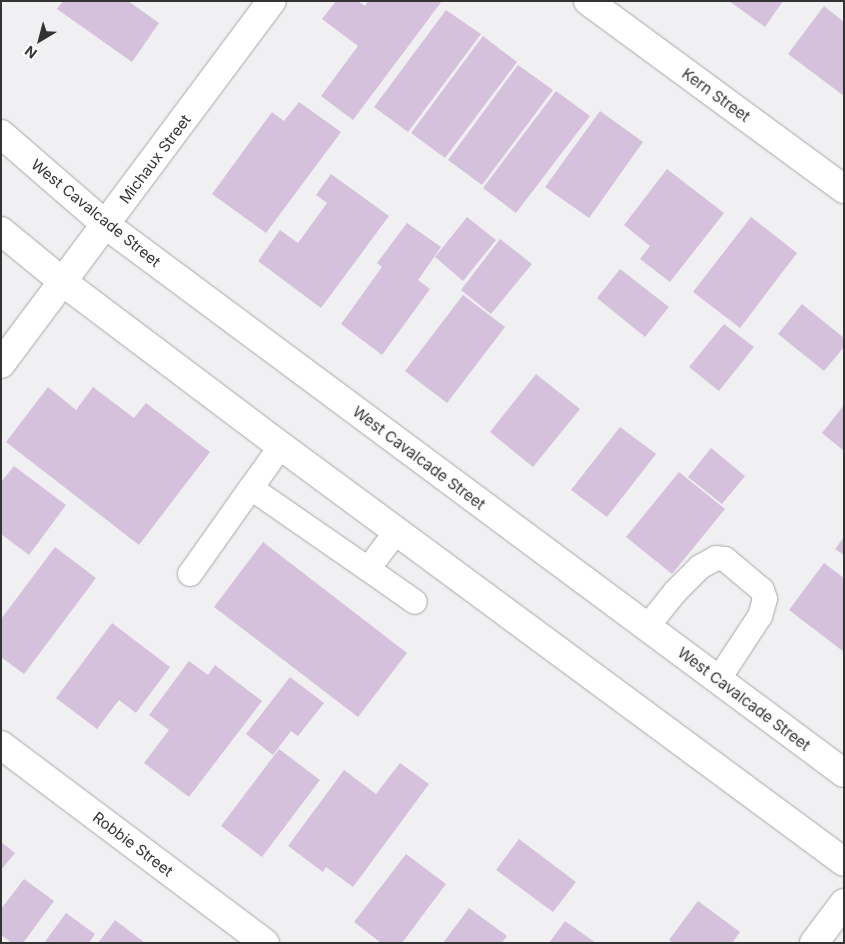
<!DOCTYPE html>
<html>
<head>
<meta charset="utf-8">
<style>
  body { margin:0 }
  #map { position:relative; width:845px; height:944px; overflow:hidden; background:#f0f0f2; font-family:Inter,sans-serif }
  div>[style] { position:absolute }
  [style*='--x'] { left:calc(var(--x)*1px); top:calc(var(--y)*1px); width:calc(var(--w)*1px); rotate:calc(var(--a)*1deg) }
  .building>* { inset:0; background:#d5c1dc }
  .roads { filter:drop-shadow(0 0 1px #a7a7a8) drop-shadow(0 0 1px #a7a7a8) }
  .lane>* { height:24px; margin:-12px; padding:0 12px; transform-origin:12px; border-radius:12px; background:#fff }
  .street>* { height:28px; margin:-14px; padding:0 14px; transform-origin:14px; border-radius:14px; background:#fff }
  .secondary>* { height:28px; margin:-14px; padding:0 14px; transform-origin:14px; border-radius:14px; background:#fff }
  span { translate:-50% -50%; white-space:nowrap; text-align:center; line-height:1.15; -webkit-text-stroke:4px #fff; paint-order:stroke }
  .street-label { font-size:15px; color:#333 }
  .frame { position:absolute; inset:0; border:2px solid #333; pointer-events:none }
  .north { position:absolute; left:15px; top:15px; width:50px; height:50px; -webkit-text-stroke:4px #fff; paint-order:stroke; rotate:217deg; font-size:14px; font-weight:700; line-height:20px; text-align:center; color:#333 }
  .north::after { content:''; display:block; margin:auto; width:18px; height:22px; background:#333; clip-path:polygon(50% 0,100% 100%,50% 72%,0 100%) }
</style>
</head>
<body>
<div id="map">
  <div class="building">
    <div style="clip-path:polygon(63px 1px,128px 1px,159px 23px,132px 62px,57px 9px)"></div>
    <div style="clip-path:polygon(336px 1px,358px 1px,365px 6px,368px 1px,442px 1px,353px 120px,321px 96px,358px 46px,322px 19px)"></div>
    <div style="clip-path:polygon(729px 1px,783px 1px,765px 27px)"></div>
    <div style="clip-path:polygon(824px 6px,844px 22px,844px 96px,788px 54px)"></div>
    <div style="clip-path:polygon(446px 10px,481px 34px,408px 132px,374px 107px)"></div>
    <div style="clip-path:polygon(483px 36px,517px 62px,445px 158px,411px 133px)"></div>
    <div style="clip-path:polygon(518px 65px,553px 90px,482px 185px,448px 160px)"></div>
    <div style="clip-path:polygon(556px 91px,590px 116px,516px 213px,483px 188px)"></div>
    <div style="clip-path:polygon(299px 102px,341px 132px,266px 233px,212px 194px,272px 112px,284px 121px)"></div>
    <div style="clip-path:polygon(600px 111px,643px 142px,589px 218px,545px 187px)"></div>
    <div style="clip-path:polygon(667px 169px,724px 213px,670px 282px,640px 259px,650px 246px,624px 225px)"></div>
    <div style="clip-path:polygon(331px 174px,389px 216px,321px 308px,258px 261px,280px 230px,298px 243px,327px 203px,316px 195px)"></div>
    <div style="clip-path:polygon(467px 217px,496px 240px,463px 281px,435px 257px)"></div>
    <div style="clip-path:polygon(751px 217px,797px 253px,740px 328px,693px 292px)"></div>
    <div style="clip-path:polygon(407px 223px,441px 247px,418px 280px,430px 289px,382px 355px,341px 324px,382px 267px,377px 263px)"></div>
    <div style="clip-path:polygon(500px 239px,532px 264px,491px 314px,461px 290px)"></div>
    <div style="clip-path:polygon(620px 269px,669px 307px,645px 337px,597px 298px)"></div>
    <div style="clip-path:polygon(463px 295px,505px 327px,447px 403px,405px 371px)"></div>
    <div style="clip-path:polygon(802px 304px,844px 338px,844px 347px,824px 371px,778px 334px)"></div>
    <div style="clip-path:polygon(724px 324px,754px 347px,719px 391px,689px 367px)"></div>
    <div style="clip-path:polygon(536px 374px,580px 409px,533px 467px,490px 432px)"></div>
    <div style="clip-path:polygon(48px 387px,76px 410px,93px 387px,134px 418px,146px 403px,210px 452px,139px 545px,6px 442px)"></div>
    <div style="clip-path:polygon(844px 405px,844px 451px,822px 433px)"></div>
    <div style="clip-path:polygon(620px 427px,656px 454px,607px 517px,571px 490px)"></div>
    <div style="clip-path:polygon(711px 448px,745px 476px,722px 504px,688px 477px)"></div>
    <div style="clip-path:polygon(14px 466px,66px 505px,29px 555px,1px 534px,1px 482px)"></div>
    <div style="clip-path:polygon(679px 472px,725px 509px,672px 574px,626px 537px)"></div>
    <div style="clip-path:polygon(844px 537px,844px 555px,835px 549px)"></div>
    <div style="clip-path:polygon(263px 542px,407px 653px,358px 717px,214px 607px)"></div>
    <div style="clip-path:polygon(55px 547px,96px 578px,24px 674px,1px 657px,1px 619px)"></div>
    <div style="clip-path:polygon(824px 563px,844px 578px,844px 652px,789px 610px)"></div>
    <div style="clip-path:polygon(112px 623px,170px 667px,136px 713px,119px 700px,97px 729px,56px 698px)"></div>
    <div style="clip-path:polygon(189px 661px,208px 675px,215px 665px,262px 701px,189px 797px,144px 763px,169px 730px,149px 715px)"></div>
    <div style="clip-path:polygon(290px 677px,324px 703px,298px 736px,291px 731px,273px 755px,246px 734px)"></div>
    <div style="clip-path:polygon(279px 749px,320px 780px,262px 857px,221px 826px)"></div>
    <div style="clip-path:polygon(400px 763px,429px 784px,353px 887px,326px 867px,323px 872px,288px 846px,344px 770px,376px 794px)"></div>
    <div style="clip-path:polygon(519px 839px,576px 882px,553px 912px,496px 870px)"></div>
    <div style="clip-path:polygon(1px 842px,15px 853px,1px 870px)"></div>
    <div style="clip-path:polygon(406px 854px,446px 884px,402px 943px,381px 943px,354px 922px)"></div>
    <div style="clip-path:polygon(24px 879px,54px 901px,23px 943px,12px 943px,1px 935px,1px 909px)"></div>
    <div style="clip-path:polygon(698px 901px,740px 932px,732px 943px,673px 943px,669px 940px)"></div>
    <div style="clip-path:polygon(469px 908px,507px 936px,502px 943px,443px 943px)"></div>
    <div style="clip-path:polygon(66px 913px,95px 934px,89px 943px,44px 943px)"></div>
    <div style="clip-path:polygon(115px 920px,145px 943px,98px 943px)"></div>
    <div style="clip-path:polygon(565px 921px,596px 943px,549px 943px)"></div>
  </div>
  <div class="roads">
    <div class="lane">
      <div style="--x:251;--y:488;--w:52;--a:-54.5"></div>
      <div style="--x:396;--y:532;--w:46;--a:127.1"></div>
      <div style="--x:368;--y:569;--w:57;--a:35.1"></div>
      <div style="--x:190;--y:574;--w:105;--a:-54.7"></div>
      <div style="--x:251;--y:488;--w:142;--a:34.7"></div>
      <div style="--x:647;--y:627;--w:45;--a:-51.3"></div>
      <div style="--x:675;--y:592;--w:35;--a:-45"></div>
      <div style="--x:700;--y:567;--w:18;--a:-29"></div>
      <div style="--x:716;--y:558;--w:9;--a:6"></div>
      <div style="--x:725;--y:559;--w:48;--a:40"></div>
      <div style="--x:762;--y:590;--w:9;--a:72"></div>
      <div style="--x:765;--y:599;--w:18;--a:106"></div>
      <div style="--x:760;--y:616;--w:77;--a:123.3"></div>
    </div>
    <div class="street">
      <div style="--x:588;--y:1;--w:318;--a:36.3"></div>
      <div style="--x:1;--y:364;--w:453;--a:-53.3"></div>
      <div style="--x:1;--y:745;--w:330;--a:36.9"></div>
      <div style="--x:814;--y:943;--w:50;--a:-53.1"></div>
    </div>
    <div class="secondary">
      <div style="--x:1;--y:134;--w:139;--a:40.9"></div>
      <div style="--x:106;--y:225;--w:919;--a:36.6"></div>
      <div style="--x:1;--y:231;--w:80;--a:39.4"></div>
      <div style="--x:63;--y:282;--w:273;--a:37"></div>
      <div style="--x:281;--y:446;--w:700;--a:36.46"></div>
    </div>
  </div>
  <div class="street-label">
    <span style="left:716px;top:95px;rotate:36deg">Kern Street</span>
    <span style="left:155px;top:159px;rotate:-53deg">Michaux Street</span>
    <span style="left:96px;top:213px;rotate:39deg">West Cavalcade Street</span>
    <span style="left:419px;top:458px;rotate:37deg">West Cavalcade Street</span>
    <span style="left:744px;top:699px;rotate:37deg">West Cavalcade Street</span>
    <span style="left:133px;top:844px;rotate:37deg">Robbie Street</span>
  </div>
  <div class="frame"></div>
  <div class="north">N</div>
</div>
</body>
</html>
